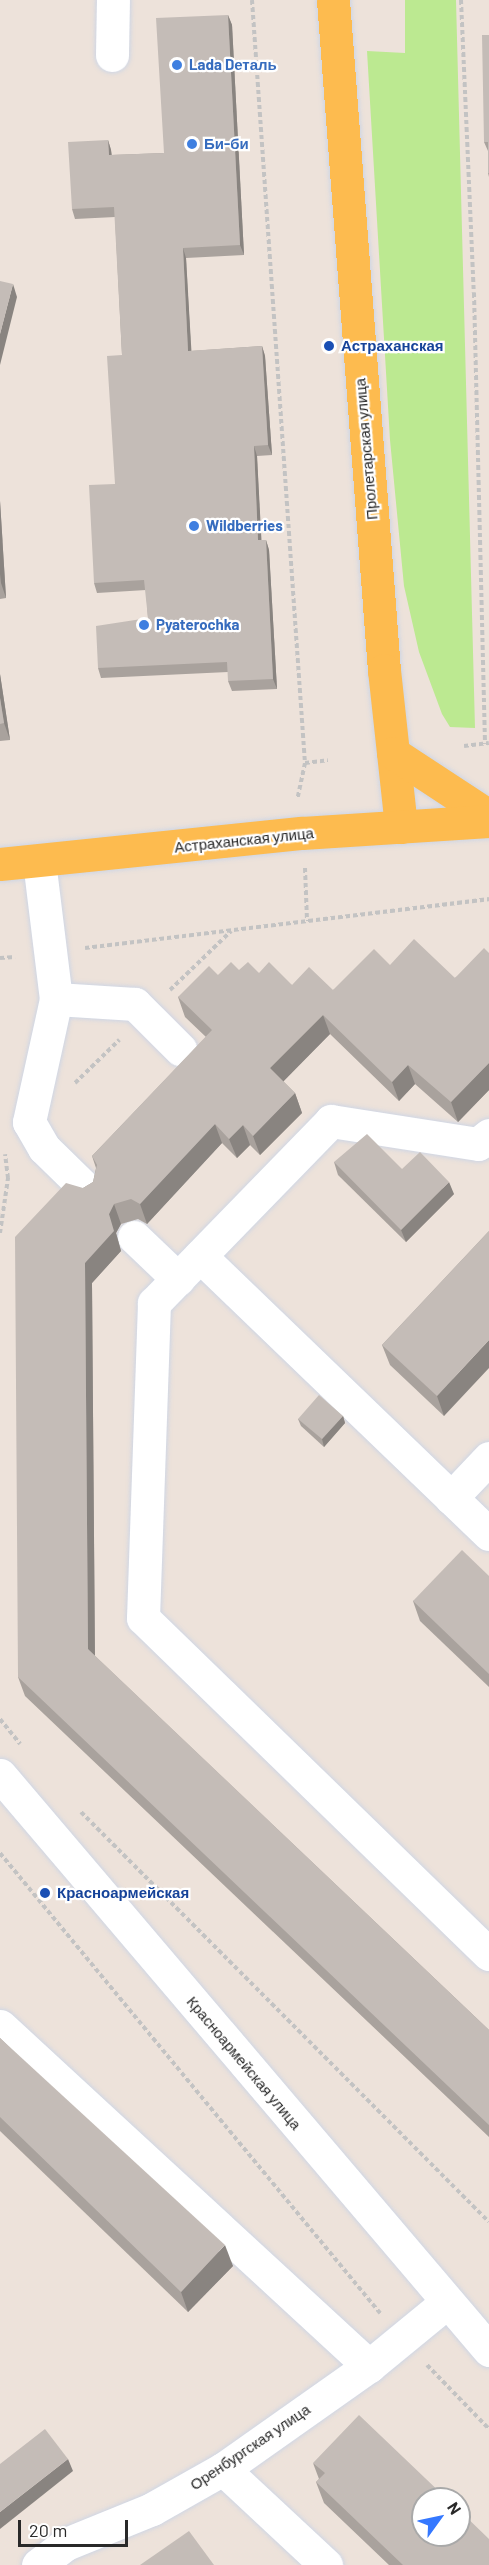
<!DOCTYPE html>
<html>
<head>
<meta charset="utf-8">
<style>
  body { margin:0 }
  #map { position:relative; width:489px; height:2565px; overflow:hidden; background:#ede2da; font-family:Barlow,sans-serif }
  div>[style] { position:absolute }
  [style*='--x'] { left:calc(var(--x)*1px); top:calc(var(--y)*1px); width:calc(var(--w)*1px); rotate:calc(var(--a)*1deg) }
  .green>* { inset:0; background:#bce991 }
  .path>* { height:4px; margin-top:-2px; transform-origin:0; background:repeating-linear-gradient(90deg,#c3c3c3 0 4.5px,transparent 0 7.5px) }
  .roads { filter:drop-shadow(0 0 2px #cfd6e4) drop-shadow(0 0 2px #cfd6e4) }
  .minor>* { height:33px; margin:-16.5px; padding:0 16.5px; transform-origin:16.5px; border-radius:16.5px; background:#fff }
  .major>* { height:33px; margin:-16.5px; padding:0 16.5px; transform-origin:16.5px; border-radius:16.5px; background:#fdbb4f }
  .wall>* { inset:0; background:#a9a29d }
  .shaded-wall>* { inset:0; background:#898480 }
  .building>* { inset:0; background:#c4bcb7 }
  .dots>* { width:16px; height:16px; translate:-50% -50%; box-sizing:border-box; border:3px solid #fff; border-radius:50% }
  span { translate:-50% -50%; white-space:nowrap; text-align:center; line-height:1.15; -webkit-text-stroke:4.5px #fff; paint-order:stroke }
  .shop-label { font-size:15px; color:#366cbe; font-weight:700 }
  .left { translate:0 -50%; text-align:left }
  .transit-label { font-size:15px; color:#164399; font-weight:700 }
  .street-label { font-size:15px; color:#292929 }
  .north { position:absolute; left:411px; top:2487px; width:60px; height:60px; box-sizing:border-box; background:#fff; border:2px solid #a9a9a9; border-radius:50%; rotate:57deg; font-size:16px; font-weight:700; line-height:24px; text-align:center; color:#292929 }
  .north::after { content:''; display:block; margin:auto; width:21px; height:27px; background:#3578ff; clip-path:polygon(50% 0,100% 100%,50% 72%,0 100%) }
  .scale { position:absolute; left:18px; top:2520px; width:110px; height:27px; box-sizing:border-box; border:3px solid #292929; border-top:0; padding-left:8px; font-size:18px; line-height:21px; white-space:nowrap; color:#292929; -webkit-text-stroke:4px #fff; paint-order:stroke }
</style>
</head>
<body>
<div id="map">
  <div class="green">
    <div style="clip-path:polygon(405px 0,456px 0,475px 728px,450px 727px,442px 714px,419px 652px,404px 586px,390px 440px,367px 51px,405px 53px)"></div>
  </div>
  <div class="path">
    <div style="--x:252;--y:0;--w:765;--a:86.03"></div>
    <div style="--x:305;--y:763;--w:35;--a:102"></div>
    <div style="--x:461;--y:0;--w:293;--a:87.5"></div>
    <div style="--x:474;--y:293;--w:451;--a:88.6"></div>
    <div style="--x:464;--y:746;--w:25;--a:-7"></div>
    <div style="--x:305;--y:763;--w:23;--a:-7"></div>
    <div style="--x:305;--y:868;--w:53;--a:87.8"></div>
    <div style="--x:85;--y:948;--w:407;--a:-6.9"></div>
    <div style="--x:0;--y:958;--w:15;--a:-4"></div>
    <div style="--x:170;--y:990;--w:85;--a:-44"></div>
    <div style="--x:75;--y:1083;--w:62;--a:-44.3"></div>
    <div style="--x:0;--y:1233;--w:56;--a:-81.7"></div>
    <div style="--x:8;--y:1178;--w:24;--a:-97"></div>
    <div style="--x:0;--y:1719;--w:32;--a:51"></div>
    <div style="--x:81;--y:1812;--w:578;--a:45.14"></div>
    <div style="--x:0;--y:1853;--w:597;--a:50.44"></div>
    <div style="--x:427;--y:2365;--w:89;--a:45.9"></div>
  </div>
  <div class="roads">
    <div class="minor">
      <div style="--x:112;--y:55;--w:55;--a:-89"></div>
      <div style="--x:39;--y:861;--w:139;--a:83"></div>
      <div style="--x:56;--y:999;--w:79;--a:3.6"></div>
      <div style="--x:135;--y:1004;--w:64;--a:45"></div>
      <div style="--x:56;--y:999;--w:126;--a:102.4"></div>
      <div style="--x:29;--y:1122;--w:30;--a:60"></div>
      <div style="--x:44;--y:1148;--w:59;--a:44.3"></div>
      <div style="--x:489;--y:1135;--w:14;--a:141"></div>
      <div style="--x:478;--y:1144;--w:149;--a:-171.1"></div>
      <div style="--x:331;--y:1121;--w:254;--a:134.2"></div>
      <div style="--x:154;--y:1303;--w:315;--a:92"></div>
      <div style="--x:143;--y:1618;--w:482;--a:44.2"></div>
      <div style="--x:134;--y:1237;--w:61;--a:43.7"></div>
      <div style="--x:200;--y:1256;--w:401;--a:43.9"></div>
      <div style="--x:451;--y:1498;--w:55;--a:-46.5"></div>
      <div style="--x:0;--y:1775;--w:755;--a:49.62"></div>
      <div style="--x:0;--y:2026;--w:502;--a:42.66"></div>
      <div style="--x:223;--y:2469;--w:141;--a:43"></div>
      <div style="--x:38;--y:2565;--w:35;--a:-37"></div>
      <div style="--x:66;--y:2544;--w:93;--a:-22.1"></div>
      <div style="--x:152;--y:2509;--w:81;--a:-29.4"></div>
      <div style="--x:223;--y:2469;--w:179;--a:-35.2"></div>
      <div style="--x:369;--y:2366;--w:101;--a:-39.4"></div>
    </div>
    <div class="major">
      <div style="--x:333;--y:0;--w:672;--a:85.65"></div>
      <div style="--x:384;--y:670;--w:158;--a:83.8"></div>
      <div style="--x:393;--y:753;--w:115;--a:33.3"></div>
      <div style="--x:0;--y:864;--w:304;--a:-5.9"></div>
      <div style="--x:302;--y:833;--w:187;--a:-3.7"></div>
    </div>
  </div>
  <div class="wall">
    <div style="clip-path:polygon(228px 15px,232px 25px,244px 255px,186px 258px,191px 351px,262px 346px,265px 356px,272px 455px,257px 456px,261px 540px,266px 540px,269px 550px,277px 689px,232px 691px,228px 681px,228px 672px,101px 678px,98px 668px,148px 618px,146px 590px,97px 593px,94px 583px,115px 484px,122px 355px,115px 217px,75px 219px,72px 209px,108px 140px,111px 150px,112px 155px,164px 153px)"></div>
    <div style="clip-path:polygon(489px 35px,489px 177px,488px 173px,488px 151px,484px 142px)"></div>
    <div style="clip-path:polygon(0 501px,6px 598px,0 599px)"></div>
    <div style="clip-path:polygon(0 674px,10px 740px,0 741px)"></div>
    <div style="clip-path:polygon(489px 953px,489px 1090px,458px 1122px,415px 1084px,399px 1101px,330px 1034px,283px 1081px,295px 1093px,302px 1113px,260px 1155px,250px 1145px,237px 1158px,222px 1143px,147px 1224px,138px 1219px,121px 1224px,116px 1233px,121px 1251px,92px 1283px,95px 1656px,489px 2030px,489px 2137px,25px 1696px,18px 1677px,83px 1188px,93px 1182px,96px 1168px,92px 1156px,206px 1037px,185px 1017px,178px 997px,218px 975px,239px 970px,259px 973px,292px 985px,333px 990px,390px 965px,455px 978px)"></div>
    <div style="clip-path:polygon(334px 1162px,402px 1169px,454px 1194px,406px 1242px,338px 1175px)"></div>
    <div style="clip-path:polygon(489px 1231px,444px 1416px,390px 1365px,382px 1345px)"></div>
    <div style="clip-path:polygon(343px 1416px,345px 1423px,324px 1447px,301px 1426px,298px 1419px)"></div>
    <div style="clip-path:polygon(489px 1576px,489px 1687px,420px 1621px,413px 1601px)"></div>
    <div style="clip-path:polygon(0 2038px,233px 2266px,188px 2312px,0 2131px)"></div>
    <div style="clip-path:polygon(313px 2463px,489px 2565px,389px 2565px,324px 2503px,316px 2482px,319px 2479px)"></div>
  </div>
  <div class="shaded-wall">
    <div style="clip-path:polygon(228px 15px,232px 25px,244px 255px,240px 245px)"></div>
    <div style="clip-path:polygon(108px 140px,111px 150px,112px 165px,109px 155px)"></div>
    <div style="clip-path:polygon(183px 248px,186px 258px,192px 361px,188px 351px)"></div>
    <div style="clip-path:polygon(13px 284px,17px 297px,0 365px,0 334px)"></div>
    <div style="clip-path:polygon(262px 346px,265px 356px,272px 455px,268px 445px)"></div>
    <div style="clip-path:polygon(254px 446px,257px 456px,262px 550px,258px 540px)"></div>
    <div style="clip-path:polygon(0 501px,6px 598px,1px 583px,0 574px)"></div>
    <div style="clip-path:polygon(266px 540px,269px 550px,277px 689px,273px 679px)"></div>
    <div style="clip-path:polygon(0 674px,10px 740px,4px 723px,0 698px)"></div>
    <div style="clip-path:polygon(323px 1015px,330px 1034px,277px 1088px,270px 1068px)"></div>
    <div style="clip-path:polygon(489px 1063px,489px 1090px,458px 1122px,451px 1102px)"></div>
    <div style="clip-path:polygon(408px 1065px,415px 1084px,399px 1101px,392px 1082px)"></div>
    <div style="clip-path:polygon(295px 1093px,302px 1113px,260px 1155px,253px 1136px)"></div>
    <div style="clip-path:polygon(215px 1124px,222px 1143px,147px 1224px,140px 1204px)"></div>
    <div style="clip-path:polygon(243px 1125px,250px 1145px,237px 1158px,229px 1139px)"></div>
    <div style="clip-path:polygon(449px 1182px,454px 1194px,406px 1242px,401px 1230px)"></div>
    <div style="clip-path:polygon(114px 1204px,121px 1224px,116px 1233px,121px 1251px,92px 1283px,95px 1668px,88px 1649px,85px 1263px)"></div>
    <div style="clip-path:polygon(489px 1340px,489px 1368px,444px 1416px,437px 1396px)"></div>
    <div style="clip-path:polygon(343px 1416px,345px 1423px,324px 1447px,322px 1439px)"></div>
    <div style="clip-path:polygon(225px 2245px,233px 2266px,188px 2312px,181px 2292px)"></div>
    <div style="clip-path:polygon(68px 2459px,73px 2471px,0 2529px,0 2512px)"></div>
  </div>
  <div class="building">
    <div style="clip-path:polygon(228px 15px,240px 245px,183px 248px,188px 351px,262px 346px,268px 445px,254px 446px,258px 540px,266px 540px,273px 679px,228px 681px,227px 662px,98px 668px,96px 626px,148px 618px,144px 580px,94px 583px,89px 485px,115px 484px,107px 356px,122px 355px,114px 207px,72px 209px,68px 142px,108px 140px,109px 155px,164px 153px,156px 18px)"></div>
    <div style="clip-path:polygon(482px 35px,489px 35px,489px 173px,488px 173px,488px 142px,484px 142px)"></div>
    <div style="clip-path:polygon(0 281px,13px 284px,0 334px)"></div>
    <div style="clip-path:polygon(0 698px,4px 723px,0 724px)"></div>
    <div style="clip-path:polygon(414px 939px,455px 978px,484px 948px,489px 953px,489px 1063px,451px 1102px,408px 1065px,392px 1082px,323px 1015px,270px 1068px,295px 1093px,253px 1136px,243px 1125px,229px 1139px,215px 1124px,140px 1204px,131px 1199px,114px 1204px,109px 1214px,114px 1231px,85px 1263px,88px 1649px,489px 2030px,489px 2125px,18px 1677px,15px 1237px,66px 1183px,83px 1188px,93px 1182px,97px 1165px,92px 1156px,212px 1030px,178px 997px,209px 966px,218px 975px,231px 962px,239px 970px,248px 962px,259px 973px,269px 962px,292px 985px,309px 967px,333px 990px,374px 949px,390px 965px)"></div>
    <div style="clip-path:polygon(367px 1134px,402px 1169px,420px 1152px,449px 1182px,401px 1230px,334px 1162px)"></div>
    <div style="clip-path:polygon(489px 1231px,489px 1340px,437px 1396px,382px 1345px)"></div>
    <div style="clip-path:polygon(319px 1395px,343px 1416px,322px 1439px,298px 1419px)"></div>
    <div style="clip-path:polygon(462px 1550px,489px 1576px,489px 1674px,413px 1601px)"></div>
    <div style="clip-path:polygon(0 2038px,225px 2245px,181px 2292px,0 2117px)"></div>
    <div style="clip-path:polygon(359px 2415px,447px 2499px,423px 2499px,423px 2535px,459px 2535px,459px 2510px,489px 2539px,489px 2565px,403px 2565px,316px 2482px,325px 2473px,313px 2463px)"></div>
    <div style="clip-path:polygon(45px 2429px,68px 2459px,0 2512px,0 2464px)"></div>
    <div style="clip-path:polygon(189px 2531px,214px 2565px,140px 2565px)"></div>
  </div>
  <div class="dots">
    <div style="left:177px;top:65px;background:#3f7fe0"></div>
    <div style="left:192px;top:144px;background:#3f7fe0"></div>
    <div style="left:329px;top:346px;background:#1a4fb4"></div>
    <div style="left:194px;top:526px;background:#3f7fe0"></div>
    <div style="left:144px;top:625px;background:#3f7fe0"></div>
    <div style="left:45px;top:1893px;background:#1a4fb4"></div>
  </div>
  <div class="shop-label">
    <span class="left" style="left:189px;top:65px">Lada Dеталь</span>
    <span class="left" style="left:204px;top:144px">Би-би</span>
    <span class="left" style="left:206px;top:526px">Wildberries</span>
    <span class="left" style="left:156px;top:625px">Pyaterochka</span>
  </div>
  <div class="transit-label">
    <span class="left" style="left:341px;top:346px">Астраханская</span>
    <span class="left" style="left:57px;top:1893px">Красноармейская</span>
  </div>
  <div class="street-label">
    <span style="left:366px;top:449px;rotate:-95deg">Пролетарская улица</span>
    <span style="left:244px;top:840px;rotate:-6deg">Астраханская улица</span>
    <span style="left:244px;top:2063px;rotate:50deg">Красноармейская улица</span>
    <span style="left:250px;top:2447px;rotate:-34deg">Оренбургская улица</span>
  </div>
  <div class="north">N</div>
  <div class="scale">20 m</div>
</div>
</body>
</html>
